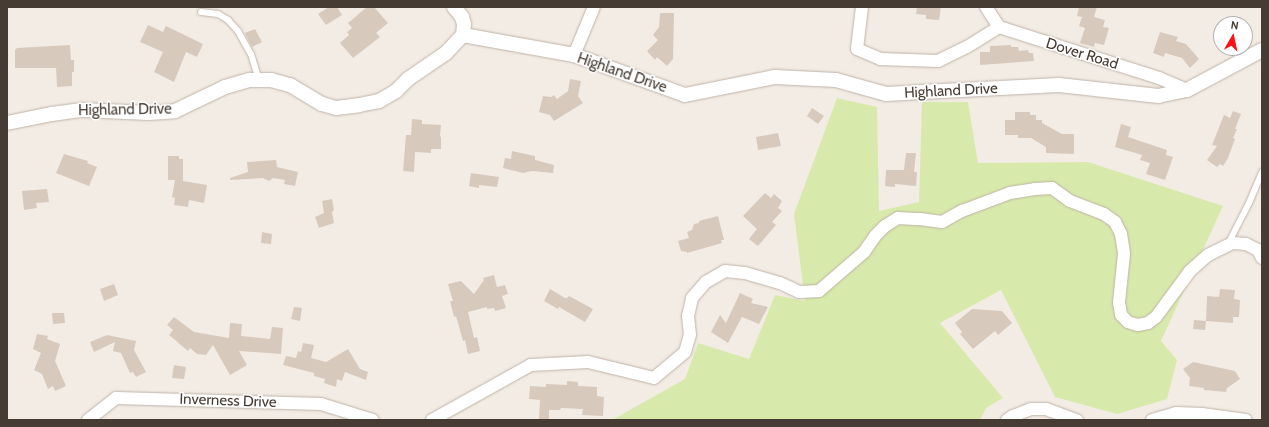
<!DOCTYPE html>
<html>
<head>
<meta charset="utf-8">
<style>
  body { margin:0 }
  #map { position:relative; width:1269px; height:427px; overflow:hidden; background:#f3ece5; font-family:Cabin,sans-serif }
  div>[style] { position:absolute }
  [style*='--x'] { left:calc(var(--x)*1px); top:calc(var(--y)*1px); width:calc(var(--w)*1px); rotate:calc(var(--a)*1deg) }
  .green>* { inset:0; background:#d8eaab }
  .building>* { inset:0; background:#d8c9bd }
  .roads { filter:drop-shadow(0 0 1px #bfb3a7) drop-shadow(0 0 1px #bfb3a7) }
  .service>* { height:6px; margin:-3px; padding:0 3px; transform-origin:3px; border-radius:3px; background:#fff }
  .minor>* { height:12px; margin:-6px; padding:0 6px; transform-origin:6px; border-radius:6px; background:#fff }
  .tertiary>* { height:14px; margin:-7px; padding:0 7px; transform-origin:7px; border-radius:7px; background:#fff }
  span { translate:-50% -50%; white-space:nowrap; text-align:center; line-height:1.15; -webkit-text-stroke:3px #fff; paint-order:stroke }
  .street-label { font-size:15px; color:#463c34 }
  .frame { position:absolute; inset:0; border:8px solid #463c34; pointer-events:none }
  .north { position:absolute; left:1213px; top:16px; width:40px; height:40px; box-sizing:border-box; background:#fff; border:1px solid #b5b1ae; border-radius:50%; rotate:9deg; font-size:11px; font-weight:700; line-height:16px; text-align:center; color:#463c34 }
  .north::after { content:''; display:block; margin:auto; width:14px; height:18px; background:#ff1012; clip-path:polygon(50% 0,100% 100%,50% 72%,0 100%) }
</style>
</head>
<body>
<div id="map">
  <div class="green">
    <div style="clip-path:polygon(837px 98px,877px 107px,879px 211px,919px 202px,922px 102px,968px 102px,978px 163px,1088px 162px,1223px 206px,1161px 341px,1177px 360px,1167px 399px,1117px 414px,1055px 397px,1001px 290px,940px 323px,1003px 398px,986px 408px,980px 420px,612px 420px,685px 379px,698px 343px,749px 359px,775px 295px,805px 301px,794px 214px)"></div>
  </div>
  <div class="building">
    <div style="clip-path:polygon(329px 7px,337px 7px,342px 15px,326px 25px,318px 14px)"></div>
    <div style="clip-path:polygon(367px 7px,374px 7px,388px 23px,376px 33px,380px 37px,353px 58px,340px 43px,349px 35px,347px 32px,352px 28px,348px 23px)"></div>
    <div style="clip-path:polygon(917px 7px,941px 7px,939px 20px,926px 19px,926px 15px,916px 14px)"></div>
    <div style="clip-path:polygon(1079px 7px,1097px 7px,1094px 17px,1105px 20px,1103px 27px,1109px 28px,1104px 45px,1095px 43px,1094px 47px,1080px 43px,1085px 28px,1079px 26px,1082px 17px,1077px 16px)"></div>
    <div style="clip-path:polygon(660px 13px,674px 13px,673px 59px,667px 66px,657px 57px,655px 60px,647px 51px,658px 40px,653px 35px,659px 27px)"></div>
    <div style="clip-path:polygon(148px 25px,163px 32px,166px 26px,203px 44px,197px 57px,186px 52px,174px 82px,154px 72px,163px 52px,140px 42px)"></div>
    <div style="clip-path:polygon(255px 29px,262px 42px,252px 47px,245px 33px)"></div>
    <div style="clip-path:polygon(1160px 32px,1178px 37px,1176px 41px,1186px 44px,1199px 59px,1190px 68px,1182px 58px,1165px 53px,1164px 57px,1153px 53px)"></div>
    <div style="clip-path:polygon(70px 45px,71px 60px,74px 60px,74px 72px,72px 72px,72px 86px,57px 87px,56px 68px,15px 68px,15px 50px,17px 48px)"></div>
    <div style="clip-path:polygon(1011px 45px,1011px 47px,1018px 47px,1019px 51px,1028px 50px,1029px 53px,1033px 53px,1034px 61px,980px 65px,980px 52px,990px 52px,990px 46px)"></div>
    <div style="clip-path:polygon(570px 79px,581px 81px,578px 96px,583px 103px,554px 121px,550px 115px,539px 112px,543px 96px,551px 97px,554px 95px,557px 99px,568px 91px)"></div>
    <div style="clip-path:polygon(812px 108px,824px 116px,818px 124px,807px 116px)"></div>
    <div style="clip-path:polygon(1233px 111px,1241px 114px,1235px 129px,1237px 129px,1233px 138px,1235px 139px,1228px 158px,1223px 166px,1220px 164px,1217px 167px,1207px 160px,1217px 146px,1212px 145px,1224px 115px,1230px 118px)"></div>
    <div style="clip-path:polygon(1015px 112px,1030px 112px,1030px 115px,1036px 115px,1036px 120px,1042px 120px,1042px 123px,1062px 134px,1074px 134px,1074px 154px,1046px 153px,1046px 147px,1031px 138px,1018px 138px,1018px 135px,1005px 135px,1005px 120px,1015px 120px)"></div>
    <div style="clip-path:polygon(412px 119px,422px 120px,422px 124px,441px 125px,440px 136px,441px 137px,441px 149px,431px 149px,431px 153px,415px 152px,414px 172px,403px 171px,406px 135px,411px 135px)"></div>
    <div style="clip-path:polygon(1121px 124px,1131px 127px,1128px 137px,1167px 150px,1166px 155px,1173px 157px,1165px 180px,1146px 174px,1150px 163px,1140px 160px,1142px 155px,1115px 147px)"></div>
    <div style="clip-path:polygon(778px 133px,781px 146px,758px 150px,756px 137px)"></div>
    <div style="clip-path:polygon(512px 151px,535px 156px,535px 160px,554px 165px,553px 173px,532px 171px,523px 173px,503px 168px,505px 158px,511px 159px)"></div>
    <div style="clip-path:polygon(906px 153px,916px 153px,914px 172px,917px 172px,916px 186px,895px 184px,895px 187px,885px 186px,886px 170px,904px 170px)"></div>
    <div style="clip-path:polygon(64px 154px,88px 161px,87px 163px,97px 167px,89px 186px,56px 173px)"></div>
    <div style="clip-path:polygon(168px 156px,179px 156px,179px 159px,183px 159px,183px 181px,207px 185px,204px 203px,189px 200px,188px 207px,174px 205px,175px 198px,172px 197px,175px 180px,168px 180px)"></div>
    <div style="clip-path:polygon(276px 160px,277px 167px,298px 172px,295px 186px,284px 184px,285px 180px,273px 178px,269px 181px,263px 178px,230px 180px,230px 178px,248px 172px,247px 162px)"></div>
    <div style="clip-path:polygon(471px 173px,499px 177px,497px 187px,479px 185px,479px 188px,469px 186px)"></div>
    <div style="clip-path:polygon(47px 189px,49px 202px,36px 203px,37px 208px,24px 210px,22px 191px)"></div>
    <div style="clip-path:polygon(765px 193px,771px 198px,774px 194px,782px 201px,778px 208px,782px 211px,772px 222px,776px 225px,758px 246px,749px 239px,757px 229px,743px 216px)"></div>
    <div style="clip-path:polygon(332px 199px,334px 210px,332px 212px,334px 223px,319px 228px,315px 217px,324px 213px,322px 201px)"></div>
    <div style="clip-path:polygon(718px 216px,724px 240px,721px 240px,722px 243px,687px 253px,687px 252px,681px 251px,678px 241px,689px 238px,687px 232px,692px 230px,694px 224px,699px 223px,699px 221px)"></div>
    <div style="clip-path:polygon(262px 232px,272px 234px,271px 244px,261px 243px)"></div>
    <div style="clip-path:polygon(494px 275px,497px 287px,505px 285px,508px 294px,502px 296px,506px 308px,495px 311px,494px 308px,487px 309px,487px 307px,468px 312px,474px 338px,477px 337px,480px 351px,468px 354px,465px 340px,463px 341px,456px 316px,454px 317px,450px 301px,453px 301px,448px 284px,461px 281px,474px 294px,484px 280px,483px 278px)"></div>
    <div style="clip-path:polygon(114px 284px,118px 295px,104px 301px,100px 289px)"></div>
    <div style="clip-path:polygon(550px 289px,565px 298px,567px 298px,569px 296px,593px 309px,585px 322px,559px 307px,558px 309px,544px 301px)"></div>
    <div style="clip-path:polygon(1220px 289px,1235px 290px,1234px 299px,1240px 300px,1239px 317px,1233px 317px,1233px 323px,1206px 321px,1205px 330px,1193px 329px,1194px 320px,1206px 321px,1207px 296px,1219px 297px)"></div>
    <div style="clip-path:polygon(740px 293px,753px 299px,751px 303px,768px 307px,759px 324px,742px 317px,728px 343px,711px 332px,720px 315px,726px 323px)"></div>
    <div style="clip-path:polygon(294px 307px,302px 308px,300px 321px,291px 319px)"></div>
    <div style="clip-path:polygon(972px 309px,1002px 311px,1012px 323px,998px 335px,995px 331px,973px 349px,960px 334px,962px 332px,955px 323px)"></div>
    <div style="clip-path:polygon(52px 313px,64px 313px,65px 323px,53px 324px)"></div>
    <div style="clip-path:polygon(174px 317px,194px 332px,229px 338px,230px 323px,242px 324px,241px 336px,270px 339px,272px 327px,283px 328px,281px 354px,239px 351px,247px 365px,230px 375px,213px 345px,206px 355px,197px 354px,190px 348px,188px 351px,169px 335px,173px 330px,167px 325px)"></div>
    <div style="clip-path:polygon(37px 334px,48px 336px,47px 339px,60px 344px,55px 361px,66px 386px,55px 391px,53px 386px,48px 389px,42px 374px,34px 370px,41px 353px,33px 349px)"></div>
    <div style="clip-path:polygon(107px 335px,136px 341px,134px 350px,146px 372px,136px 377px,133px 372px,130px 373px,121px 353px,113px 351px,115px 342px,94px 352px,90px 342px)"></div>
    <div style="clip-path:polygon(303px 343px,314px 345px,311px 358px,326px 362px,348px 349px,360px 369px,368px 372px,366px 380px,345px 372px,342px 381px,337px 379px,336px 387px,324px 383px,325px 379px,314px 376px,314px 373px,283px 365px,286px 356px,296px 358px,298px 351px,301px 352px)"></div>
    <div style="clip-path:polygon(1193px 362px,1235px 371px,1240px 379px,1227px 388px,1226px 392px,1204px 390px,1204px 388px,1189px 386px,1190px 378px,1183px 369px)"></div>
    <div style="clip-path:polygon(174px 365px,186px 367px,184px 379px,172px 378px)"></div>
    <div style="clip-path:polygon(567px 381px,578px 382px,578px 386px,597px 387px,597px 396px,604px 397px,603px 416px,582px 415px,583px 409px,561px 408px,560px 410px,549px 410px,549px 420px,539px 419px,540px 400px,529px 399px,530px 386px,546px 387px,546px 384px,567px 385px)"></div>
  </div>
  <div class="roads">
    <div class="service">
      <div style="--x:201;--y:12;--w:17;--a:7"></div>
      <div style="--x:218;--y:14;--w:12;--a:31"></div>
      <div style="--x:228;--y:20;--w:15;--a:48"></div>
      <div style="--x:238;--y:31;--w:26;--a:61"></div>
      <div style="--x:251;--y:54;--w:27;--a:73"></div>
      <div style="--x:1228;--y:244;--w:46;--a:-62.9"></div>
      <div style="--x:1249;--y:203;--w:34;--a:-67"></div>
    </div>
    <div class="minor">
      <div style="--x:862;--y:7;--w:42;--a:96.8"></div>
      <div style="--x:857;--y:49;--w:25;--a:23"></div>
      <div style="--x:880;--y:59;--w:58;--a:2"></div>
      <div style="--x:938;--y:61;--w:32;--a:-26"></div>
      <div style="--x:967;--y:47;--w:38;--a:-32"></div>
      <div style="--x:986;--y:7;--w:24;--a:57"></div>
      <div style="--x:999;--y:27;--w:168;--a:17.7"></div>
      <div style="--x:1159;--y:78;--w:30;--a:23"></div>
      <div style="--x:574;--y:55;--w:52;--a:-67.4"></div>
      <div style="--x:88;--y:420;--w:36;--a:-38"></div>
      <div style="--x:116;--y:398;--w:205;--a:1.7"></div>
      <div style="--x:321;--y:404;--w:54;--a:17.1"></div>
      <div style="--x:432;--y:420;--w:113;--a:-29.1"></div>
      <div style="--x:531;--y:365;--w:57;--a:-3"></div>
      <div style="--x:588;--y:362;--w:68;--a:13.6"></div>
      <div style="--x:654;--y:378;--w:40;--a:-40"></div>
      <div style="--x:685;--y:352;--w:18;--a:-74"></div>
      <div style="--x:690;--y:335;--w:19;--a:-96"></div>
      <div style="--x:688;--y:316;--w:18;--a:-77"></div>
      <div style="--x:692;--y:298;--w:21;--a:-49"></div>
      <div style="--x:706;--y:282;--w:22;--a:-30"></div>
      <div style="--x:725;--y:271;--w:20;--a:6"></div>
      <div style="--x:745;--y:273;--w:36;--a:16"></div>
      <div style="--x:780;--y:283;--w:21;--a:25"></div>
      <div style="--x:799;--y:292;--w:20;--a:-3"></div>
      <div style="--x:819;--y:291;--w:60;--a:-40.9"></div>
      <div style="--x:864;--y:252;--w:19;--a:-55"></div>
      <div style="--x:875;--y:236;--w:14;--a:-45"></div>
      <div style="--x:885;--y:226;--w:15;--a:-32"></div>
      <div style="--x:898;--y:218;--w:22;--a:3"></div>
      <div style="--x:920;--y:219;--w:22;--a:8"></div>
      <div style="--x:942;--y:222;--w:23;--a:-29"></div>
      <div style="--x:962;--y:211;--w:51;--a:-20.6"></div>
      <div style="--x:1010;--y:193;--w:25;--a:-9"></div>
      <div style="--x:1035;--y:189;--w:17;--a:-3"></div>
      <div style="--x:1052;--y:188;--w:22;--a:36"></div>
      <div style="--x:1070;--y:201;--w:36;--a:21"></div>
      <div style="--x:1104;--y:214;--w:14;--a:36"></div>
      <div style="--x:1115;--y:222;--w:13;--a:63"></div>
      <div style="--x:1121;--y:234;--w:20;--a:81"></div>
      <div style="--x:1124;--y:254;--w:48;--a:95.9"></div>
      <div style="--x:1119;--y:302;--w:13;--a:81"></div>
      <div style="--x:1121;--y:315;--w:10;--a:45"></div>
      <div style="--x:1128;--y:322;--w:10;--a:17"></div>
      <div style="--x:1138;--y:325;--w:10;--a:-11"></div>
      <div style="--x:1148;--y:323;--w:10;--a:-37"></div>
      <div style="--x:1156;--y:317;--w:57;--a:-53.5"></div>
      <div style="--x:1190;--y:271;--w:24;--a:-42"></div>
      <div style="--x:1208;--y:255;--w:28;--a:-26"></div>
      <div style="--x:1233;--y:243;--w:13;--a:4"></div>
      <div style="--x:1246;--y:244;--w:13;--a:27"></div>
      <div style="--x:1258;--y:250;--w:9;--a:63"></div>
      <div style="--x:1007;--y:420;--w:7;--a:-34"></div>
      <div style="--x:1013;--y:416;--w:19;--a:-21"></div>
      <div style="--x:1031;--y:409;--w:15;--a:0"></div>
      <div style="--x:1046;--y:409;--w:33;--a:20"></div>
      <div style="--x:1152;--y:420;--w:25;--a:-16"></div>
      <div style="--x:1176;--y:413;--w:26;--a:2"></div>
      <div style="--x:1202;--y:414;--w:44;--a:7.8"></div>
    </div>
    <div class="tertiary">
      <div style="--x:454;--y:7;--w:13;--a:51"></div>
      <div style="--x:462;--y:17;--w:7;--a:74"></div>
      <div style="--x:464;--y:24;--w:11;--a:95"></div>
      <div style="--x:7;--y:123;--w:46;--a:-11.3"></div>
      <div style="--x:52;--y:114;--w:30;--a:-8"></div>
      <div style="--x:82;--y:110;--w:67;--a:2.6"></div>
      <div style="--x:149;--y:113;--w:26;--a:-4"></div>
      <div style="--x:175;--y:111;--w:55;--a:-25.6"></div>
      <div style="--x:225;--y:87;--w:26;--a:-16"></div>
      <div style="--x:250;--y:80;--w:21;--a:0"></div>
      <div style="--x:271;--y:80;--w:20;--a:15"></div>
      <div style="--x:290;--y:85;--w:37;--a:31"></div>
      <div style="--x:322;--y:104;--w:15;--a:16"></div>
      <div style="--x:336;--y:108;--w:23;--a:-7"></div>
      <div style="--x:359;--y:105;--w:20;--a:-11"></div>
      <div style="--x:379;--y:101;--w:20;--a:-30"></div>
      <div style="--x:396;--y:91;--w:17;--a:-45"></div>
      <div style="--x:408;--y:79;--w:46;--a:-34.4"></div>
      <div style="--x:446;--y:53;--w:25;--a:-47"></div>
      <div style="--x:463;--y:35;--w:113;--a:10.2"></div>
      <div style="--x:574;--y:55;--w:118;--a:19.8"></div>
      <div style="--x:685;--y:95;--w:92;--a:-11.3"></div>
      <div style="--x:775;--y:77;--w:61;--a:2.8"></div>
      <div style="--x:836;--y:80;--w:52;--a:15.6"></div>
      <div style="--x:886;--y:94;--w:173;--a:-3"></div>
      <div style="--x:1059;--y:85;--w:100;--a:6.3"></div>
      <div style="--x:1158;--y:96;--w:30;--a:-12"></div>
      <div style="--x:1187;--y:90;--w:85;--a:-28.1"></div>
    </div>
  </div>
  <div class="street-label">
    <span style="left:1082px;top:54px;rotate:17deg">Dover Road</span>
    <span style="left:622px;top:73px;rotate:19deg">Highland Drive</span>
    <span style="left:951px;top:91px;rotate:-3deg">Highland Drive</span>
    <span style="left:125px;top:110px;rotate:-1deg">Highland Drive</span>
    <span style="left:228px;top:401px;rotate:2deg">Inverness Drive</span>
  </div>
  <div class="frame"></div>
  <div class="north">N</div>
</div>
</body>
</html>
